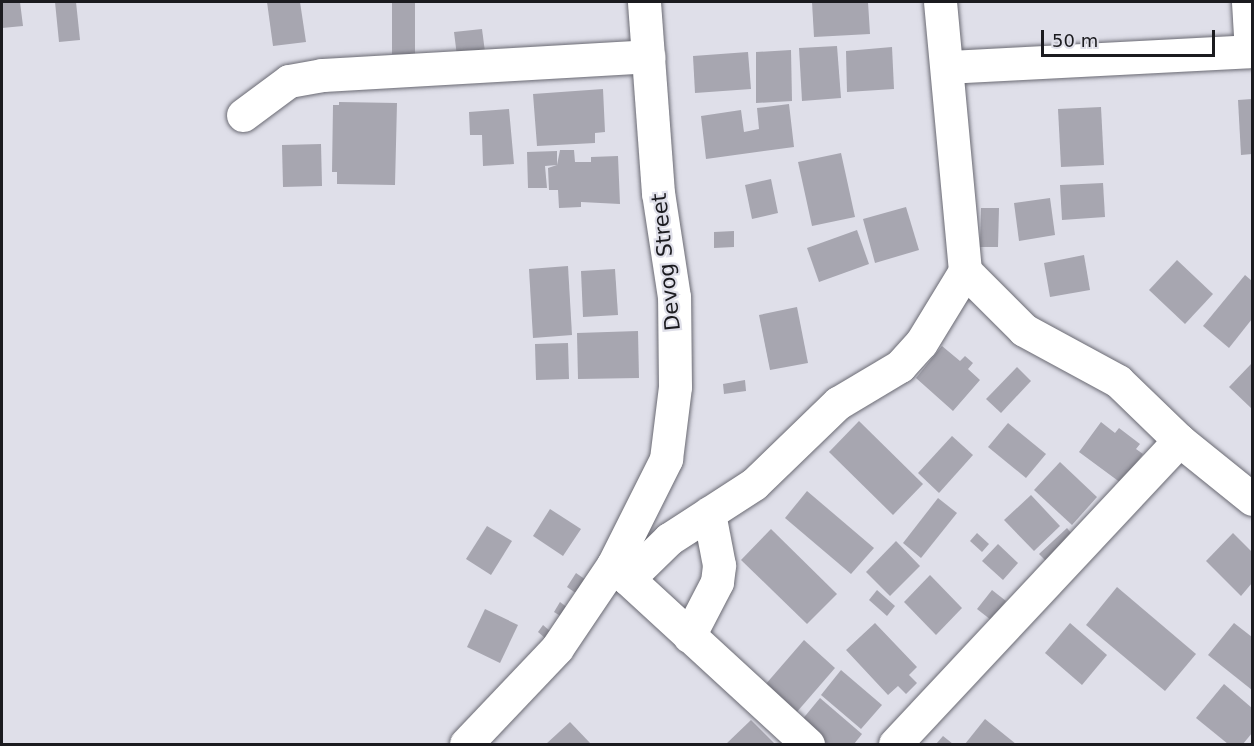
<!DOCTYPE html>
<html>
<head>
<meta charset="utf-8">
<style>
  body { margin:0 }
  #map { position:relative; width:1254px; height:746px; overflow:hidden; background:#dfdfe9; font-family:"DejaVu Sans",sans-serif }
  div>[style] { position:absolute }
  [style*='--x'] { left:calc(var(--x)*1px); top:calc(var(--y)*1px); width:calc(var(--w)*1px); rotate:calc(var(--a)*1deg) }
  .building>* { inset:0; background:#a7a6b0 }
  .roads { filter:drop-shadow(0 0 2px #6a6a73) drop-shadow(0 0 2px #6a6a73) }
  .minor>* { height:33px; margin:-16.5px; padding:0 16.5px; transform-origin:16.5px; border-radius:16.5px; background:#fff }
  span { translate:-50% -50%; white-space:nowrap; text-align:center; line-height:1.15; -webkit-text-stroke:4.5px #dfdfe9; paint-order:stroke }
  .street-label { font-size:21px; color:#1b1b1f }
  .frame { position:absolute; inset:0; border:3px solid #1b1b1f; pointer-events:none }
  .scale { position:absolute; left:1041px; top:30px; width:174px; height:27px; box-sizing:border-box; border:3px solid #1b1b1f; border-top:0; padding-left:8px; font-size:18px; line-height:21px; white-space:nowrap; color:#1b1b1f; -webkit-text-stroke:4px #dfdfe9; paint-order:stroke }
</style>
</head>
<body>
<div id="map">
  <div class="building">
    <div style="clip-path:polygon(2px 2px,20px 2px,23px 26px,2px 28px)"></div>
    <div style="clip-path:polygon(55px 2px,76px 2px,80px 40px,59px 42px)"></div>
    <div style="clip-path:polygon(267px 2px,300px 2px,306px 42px,273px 46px)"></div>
    <div style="clip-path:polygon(812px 2px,868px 2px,870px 34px,814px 37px)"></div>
    <div style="clip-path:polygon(392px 3px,415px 3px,415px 54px,392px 54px)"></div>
    <div style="clip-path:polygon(482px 29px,485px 52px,457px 56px,454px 32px)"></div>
    <div style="clip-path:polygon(837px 46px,841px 98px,802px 101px,799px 48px)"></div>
    <div style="clip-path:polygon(892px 47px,894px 89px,847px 92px,846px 51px)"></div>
    <div style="clip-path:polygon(791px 50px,792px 101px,756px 103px,756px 52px)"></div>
    <div style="clip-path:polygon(748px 52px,751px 89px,695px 93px,693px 56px)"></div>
    <div style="clip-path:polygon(603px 89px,605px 132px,595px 133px,595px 143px,537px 146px,533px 94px)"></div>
    <div style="clip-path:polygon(1252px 99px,1252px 154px,1241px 155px,1238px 100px)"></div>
    <div style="clip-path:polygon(339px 102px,397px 103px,395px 185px,337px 184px,337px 172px,332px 172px,333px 105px,339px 105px)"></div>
    <div style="clip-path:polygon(789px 104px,794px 147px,706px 159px,701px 116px,741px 110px,744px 132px,759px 129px,757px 108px)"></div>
    <div style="clip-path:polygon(1101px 107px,1104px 165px,1061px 167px,1058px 109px)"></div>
    <div style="clip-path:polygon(509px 109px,514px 164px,483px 166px,482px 135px,470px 135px,469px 112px)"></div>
    <div style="clip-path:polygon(321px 144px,322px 186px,283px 187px,282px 145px)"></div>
    <div style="clip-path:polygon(560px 150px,574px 150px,575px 162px,591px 162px,591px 157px,618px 156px,620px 204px,581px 202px,581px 207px,559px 208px,558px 190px,549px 190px,548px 168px,557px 165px,545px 166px,547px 188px,528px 188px,527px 152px,557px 151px,557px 165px)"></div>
    <div style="clip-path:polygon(841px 153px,855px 217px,812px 226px,798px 162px)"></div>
    <div style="clip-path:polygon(771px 179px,778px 213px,752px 219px,745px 185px)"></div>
    <div style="clip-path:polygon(1103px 183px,1105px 217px,1062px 220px,1060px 185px)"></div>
    <div style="clip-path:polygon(1050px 198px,1055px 235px,1019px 241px,1014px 203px)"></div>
    <div style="clip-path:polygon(906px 207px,919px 250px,875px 263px,863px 219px)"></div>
    <div style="clip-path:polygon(981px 208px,999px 208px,998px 247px,980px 247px)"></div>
    <div style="clip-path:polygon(857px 230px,869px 264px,819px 282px,807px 248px)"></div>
    <div style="clip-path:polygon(734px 231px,734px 247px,714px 248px,714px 232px)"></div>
    <div style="clip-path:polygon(1084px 255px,1090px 290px,1050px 297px,1044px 263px)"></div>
    <div style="clip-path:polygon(1177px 260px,1213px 294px,1185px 324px,1149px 290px)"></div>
    <div style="clip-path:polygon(568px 266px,572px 335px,533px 338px,529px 269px)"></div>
    <div style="clip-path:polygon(615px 269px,618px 315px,583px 317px,581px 271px)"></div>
    <div style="clip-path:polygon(1245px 275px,1252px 281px,1252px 319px,1229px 348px,1203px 326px)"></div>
    <div style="clip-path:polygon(797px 307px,808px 363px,770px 370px,759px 315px)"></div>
    <div style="clip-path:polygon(638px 331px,639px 378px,578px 379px,577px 333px)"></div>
    <div style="clip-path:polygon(568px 343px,569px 379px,536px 380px,535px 344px)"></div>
    <div style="clip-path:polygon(942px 346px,960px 361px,965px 356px,973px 363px,968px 369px,980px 380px,953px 411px,916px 378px)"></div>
    <div style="clip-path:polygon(1252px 363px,1252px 409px,1229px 387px)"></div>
    <div style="clip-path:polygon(1017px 367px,1031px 381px,1001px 413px,986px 399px)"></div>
    <div style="clip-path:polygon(745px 380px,746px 391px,724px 394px,723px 384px)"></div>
    <div style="clip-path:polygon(859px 421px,923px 484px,893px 515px,829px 452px)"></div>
    <div style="clip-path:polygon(1101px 422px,1115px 433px,1119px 428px,1140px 444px,1136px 449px,1143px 454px,1121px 483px,1079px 452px)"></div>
    <div style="clip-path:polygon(1008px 423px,1046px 454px,1026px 478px,988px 447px)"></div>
    <div style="clip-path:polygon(952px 436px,973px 455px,939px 493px,918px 473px)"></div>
    <div style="clip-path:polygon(1060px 462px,1097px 497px,1072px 525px,1034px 490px)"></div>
    <div style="clip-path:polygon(807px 491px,874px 548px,851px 574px,785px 518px)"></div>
    <div style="clip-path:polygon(1031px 495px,1060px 526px,1034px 551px,1004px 520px)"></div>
    <div style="clip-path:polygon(938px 498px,957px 513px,921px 558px,903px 543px)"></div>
    <div style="clip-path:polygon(550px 509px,581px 529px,563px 556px,533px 536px)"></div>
    <div style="clip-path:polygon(487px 526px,512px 541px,491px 575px,466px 559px)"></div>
    <div style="clip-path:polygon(1067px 528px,1076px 539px,1049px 564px,1039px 554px)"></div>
    <div style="clip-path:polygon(771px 529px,837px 594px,807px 624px,741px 560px)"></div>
    <div style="clip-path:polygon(977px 533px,989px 544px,982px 552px,970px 541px)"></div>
    <div style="clip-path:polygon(1233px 533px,1252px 552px,1252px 583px,1241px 596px,1206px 561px)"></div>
    <div style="clip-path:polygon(896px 541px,920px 566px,890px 596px,866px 572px)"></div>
    <div style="clip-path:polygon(998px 544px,1018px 563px,1003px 580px,982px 561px)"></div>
    <div style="clip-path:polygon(576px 573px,589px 582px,580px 596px,567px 587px)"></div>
    <div style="clip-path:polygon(930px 575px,962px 608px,936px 635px,904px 602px)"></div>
    <div style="clip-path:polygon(1117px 587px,1196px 654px,1165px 691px,1086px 625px)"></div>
    <div style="clip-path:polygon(877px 590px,895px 606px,887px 616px,869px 600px)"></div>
    <div style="clip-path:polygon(992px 590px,1006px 601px,991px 620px,977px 609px)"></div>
    <div style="clip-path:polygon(560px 602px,568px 608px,562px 617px,554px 612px)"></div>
    <div style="clip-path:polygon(485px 609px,518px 625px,500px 663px,467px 647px)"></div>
    <div style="clip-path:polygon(875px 623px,917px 667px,909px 675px,917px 683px,906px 694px,898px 686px,888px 695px,846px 650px)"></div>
    <div style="clip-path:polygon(1070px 623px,1107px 655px,1082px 685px,1045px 653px)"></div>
    <div style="clip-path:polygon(1234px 623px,1252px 637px,1252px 690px,1208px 655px)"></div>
    <div style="clip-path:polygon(543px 625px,550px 631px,545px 638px,538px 632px)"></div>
    <div style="clip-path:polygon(804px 640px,835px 668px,796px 713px,765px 685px)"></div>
    <div style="clip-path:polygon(841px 670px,882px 705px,861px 729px,821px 695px)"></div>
    <div style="clip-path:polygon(1224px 684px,1252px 708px,1252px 733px,1243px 744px,1228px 744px,1196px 718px)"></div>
    <div style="clip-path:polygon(820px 698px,862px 734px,854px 744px,828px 744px,801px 721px)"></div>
    <div style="clip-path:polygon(985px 719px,1016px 744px,965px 744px)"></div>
    <div style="clip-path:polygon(751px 720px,775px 744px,726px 744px)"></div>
    <div style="clip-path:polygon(570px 722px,591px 744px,546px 744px)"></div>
    <div style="clip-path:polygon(943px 736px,953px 744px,936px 744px)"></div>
  </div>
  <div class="roads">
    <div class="minor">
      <div style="--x:1248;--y:2;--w:49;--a:86.5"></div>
      <div style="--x:947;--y:67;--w:305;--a:-3"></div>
      <div style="--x:243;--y:115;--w:57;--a:-36.5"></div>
      <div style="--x:289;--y:81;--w:34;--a:-10"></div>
      <div style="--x:322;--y:75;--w:327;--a:-3.3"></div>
      <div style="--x:965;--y:271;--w:83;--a:45"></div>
      <div style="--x:1024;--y:330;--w:107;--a:28.5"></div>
      <div style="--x:1118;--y:381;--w:85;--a:44"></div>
      <div style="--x:1179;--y:440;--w:94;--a:38.9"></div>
      <div style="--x:613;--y:565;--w:265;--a:42.6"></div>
      <div style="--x:628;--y:579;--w:57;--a:-44.3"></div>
      <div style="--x:669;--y:539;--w:101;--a:-32.9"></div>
      <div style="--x:754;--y:484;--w:117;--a:-44"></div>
      <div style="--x:838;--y:403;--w:72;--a:-30.8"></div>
      <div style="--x:900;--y:366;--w:31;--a:-48"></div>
      <div style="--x:921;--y:343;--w:84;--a:-58.6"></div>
      <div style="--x:965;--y:271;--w:270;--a:-95.3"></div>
      <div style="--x:689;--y:636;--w:61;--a:-62.6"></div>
      <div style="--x:717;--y:582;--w:17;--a:-83"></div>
      <div style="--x:719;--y:565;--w:53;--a:-100.9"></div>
      <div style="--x:466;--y:744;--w:132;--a:-46.5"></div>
      <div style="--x:557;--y:648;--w:100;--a:-56"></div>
      <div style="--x:613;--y:565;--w:119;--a:-63.4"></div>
      <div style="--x:666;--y:459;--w:73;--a:-82.9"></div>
      <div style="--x:675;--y:387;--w:90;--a:-90.6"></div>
      <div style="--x:674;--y:297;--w:105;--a:-98.7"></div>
      <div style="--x:658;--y:193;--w:192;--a:-94.2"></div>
      <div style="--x:895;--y:744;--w:416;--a:-46.9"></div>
    </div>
  </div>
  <div class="street-label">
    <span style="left:666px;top:262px;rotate:-96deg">Devog Street</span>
  </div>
  <div class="frame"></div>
  <div class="scale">50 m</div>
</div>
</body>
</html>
